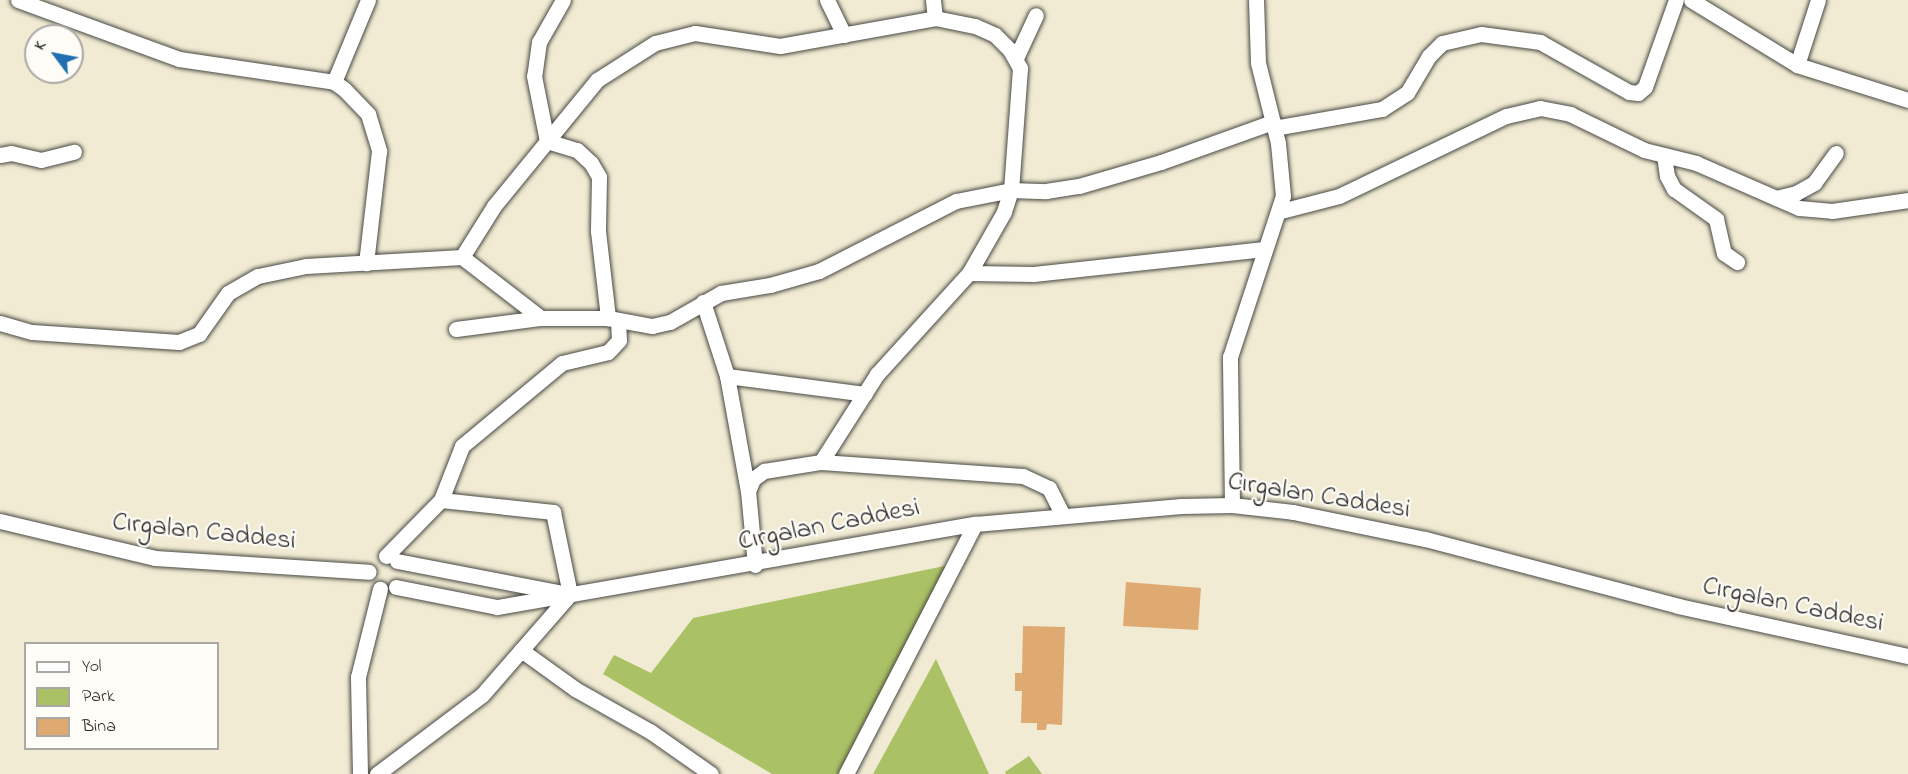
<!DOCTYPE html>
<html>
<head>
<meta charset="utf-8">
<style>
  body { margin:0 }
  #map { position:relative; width:1908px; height:774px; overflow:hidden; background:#f0ebd2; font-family:"Indie Flower",sans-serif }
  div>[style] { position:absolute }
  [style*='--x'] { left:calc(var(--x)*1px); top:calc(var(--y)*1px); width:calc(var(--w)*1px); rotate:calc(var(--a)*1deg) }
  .green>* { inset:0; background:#abc165 }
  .building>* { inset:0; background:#dfaa71 }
  .roads { filter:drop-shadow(0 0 2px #494844) drop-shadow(0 0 2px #494844) }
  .minor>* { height:15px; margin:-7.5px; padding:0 7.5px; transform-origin:7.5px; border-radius:7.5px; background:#fff }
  span { translate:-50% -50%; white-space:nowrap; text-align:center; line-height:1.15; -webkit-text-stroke:4.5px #fdfcf7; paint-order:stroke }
  .street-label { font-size:27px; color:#2b2b2b }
  .legend { position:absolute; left:24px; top:642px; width:195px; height:108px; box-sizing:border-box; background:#fdfcf7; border:2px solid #a9a8a5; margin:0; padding:8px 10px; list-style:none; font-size:18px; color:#2b2b2b }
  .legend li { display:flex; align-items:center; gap:12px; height:30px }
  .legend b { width:30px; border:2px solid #a9a8a5 }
  .north { position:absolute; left:24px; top:24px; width:60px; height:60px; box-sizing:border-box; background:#fdfcf7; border:2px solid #a9a8a5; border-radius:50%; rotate:302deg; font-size:16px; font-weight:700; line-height:24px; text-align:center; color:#2b2b2b }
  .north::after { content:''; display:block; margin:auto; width:21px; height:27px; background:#1f6fb2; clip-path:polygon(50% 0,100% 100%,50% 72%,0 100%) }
</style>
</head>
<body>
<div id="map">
  <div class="green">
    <div style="clip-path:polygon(959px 563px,845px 774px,772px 774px,603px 674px,614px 655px,651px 673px,693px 618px)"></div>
    <div style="clip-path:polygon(936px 659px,989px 774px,873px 774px)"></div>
    <div style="clip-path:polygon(1029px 756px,1042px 774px,1006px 774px,1005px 772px)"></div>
  </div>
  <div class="building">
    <div style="clip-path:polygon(1126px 582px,1201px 588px,1198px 630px,1123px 626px)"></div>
    <div style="clip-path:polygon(1023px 626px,1065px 627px,1062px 725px,1047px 724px,1046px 730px,1037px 730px,1037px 723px,1021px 723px,1022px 691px,1015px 691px,1015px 673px,1022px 673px)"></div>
  </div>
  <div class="roads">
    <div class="minor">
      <div style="--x:18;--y:0;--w:171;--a:20.1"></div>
      <div style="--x:179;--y:59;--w:157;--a:8.4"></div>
      <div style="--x:334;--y:82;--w:12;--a:35"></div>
      <div style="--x:344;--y:89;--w:35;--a:46"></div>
      <div style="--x:368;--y:114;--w:39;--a:73"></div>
      <div style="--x:379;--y:151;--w:113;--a:96.6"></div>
      <div style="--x:563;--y:0;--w:48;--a:119.7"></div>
      <div style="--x:539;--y:42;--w:34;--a:98"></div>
      <div style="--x:534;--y:76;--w:66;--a:78.7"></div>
      <div style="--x:547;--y:141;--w:31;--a:17"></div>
      <div style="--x:577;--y:150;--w:19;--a:43"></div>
      <div style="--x:591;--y:163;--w:16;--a:60"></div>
      <div style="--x:599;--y:177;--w:54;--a:91.1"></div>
      <div style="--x:598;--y:231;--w:88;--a:83.4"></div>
      <div style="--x:827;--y:0;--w:39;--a:64"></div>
      <div style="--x:933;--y:0;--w:18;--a:84"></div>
      <div style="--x:1691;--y:0;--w:124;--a:31.5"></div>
      <div style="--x:1797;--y:65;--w:116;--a:17.5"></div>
      <div style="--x:1016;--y:58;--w:47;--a:-65.1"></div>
      <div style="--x:1797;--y:65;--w:68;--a:-72.1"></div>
      <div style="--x:334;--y:82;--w:89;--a:-67.5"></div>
      <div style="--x:1274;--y:128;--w:110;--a:-10"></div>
      <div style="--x:1382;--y:109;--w:30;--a:-33"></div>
      <div style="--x:1407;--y:93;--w:43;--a:-59.3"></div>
      <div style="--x:1429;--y:56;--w:18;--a:-45"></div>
      <div style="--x:1442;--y:43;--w:40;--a:-13"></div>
      <div style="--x:1481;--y:34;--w:60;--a:7.7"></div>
      <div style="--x:1540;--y:42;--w:102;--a:29.3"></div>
      <div style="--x:1629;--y:92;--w:9;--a:6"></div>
      <div style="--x:1638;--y:93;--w:9;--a:-41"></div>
      <div style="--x:1645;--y:87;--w:92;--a:-70.4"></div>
      <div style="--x:0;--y:155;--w:11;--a:-10"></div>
      <div style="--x:11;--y:153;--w:31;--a:13"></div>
      <div style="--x:41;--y:160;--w:34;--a:-14"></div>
      <div style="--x:1664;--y:155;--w:21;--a:82"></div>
      <div style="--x:1667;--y:176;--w:15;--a:62"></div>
      <div style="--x:1674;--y:189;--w:52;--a:35.5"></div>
      <div style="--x:1716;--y:219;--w:35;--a:77"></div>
      <div style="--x:1724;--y:253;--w:16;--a:35"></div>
      <div style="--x:1776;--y:198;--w:21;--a:-14"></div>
      <div style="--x:1796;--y:193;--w:21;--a:-29"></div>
      <div style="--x:1814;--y:183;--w:37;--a:-54"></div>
      <div style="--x:1281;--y:211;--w:60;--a:-14.5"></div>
      <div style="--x:1339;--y:196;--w:185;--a:-25.6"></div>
      <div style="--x:1506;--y:116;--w:35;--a:-13"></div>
      <div style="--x:1540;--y:108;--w:31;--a:11"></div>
      <div style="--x:1570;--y:114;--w:82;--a:25.9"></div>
      <div style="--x:1644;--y:150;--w:54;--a:14"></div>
      <div style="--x:1696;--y:163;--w:112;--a:23.6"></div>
      <div style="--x:1799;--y:208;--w:33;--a:5"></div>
      <div style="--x:1832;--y:211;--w:77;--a:-8.2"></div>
      <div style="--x:462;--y:257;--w:60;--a:-57.9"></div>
      <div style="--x:494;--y:206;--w:163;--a:-50.7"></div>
      <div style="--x:597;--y:80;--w:69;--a:-32.5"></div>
      <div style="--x:655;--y:43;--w:41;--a:-14"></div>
      <div style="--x:695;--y:33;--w:86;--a:8.7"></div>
      <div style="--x:780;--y:46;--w:158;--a:-10.2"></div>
      <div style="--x:935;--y:18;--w:41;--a:11.3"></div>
      <div style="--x:975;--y:26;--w:22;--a:24"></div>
      <div style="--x:995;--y:35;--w:21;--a:45"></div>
      <div style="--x:1010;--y:50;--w:21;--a:61"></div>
      <div style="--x:1020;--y:68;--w:122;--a:94.2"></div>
      <div style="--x:1011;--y:190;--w:23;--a:108"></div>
      <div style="--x:1004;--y:212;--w:70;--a:119.8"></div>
      <div style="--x:969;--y:273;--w:137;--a:132.3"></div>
      <div style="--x:877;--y:374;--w:104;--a:122.5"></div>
      <div style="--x:969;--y:273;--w:65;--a:0.9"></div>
      <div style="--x:1034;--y:274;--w:231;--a:-6.2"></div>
      <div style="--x:703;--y:302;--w:78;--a:72"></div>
      <div style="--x:727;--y:376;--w:117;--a:79.7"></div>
      <div style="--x:0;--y:323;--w:33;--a:16"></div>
      <div style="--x:32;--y:332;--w:147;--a:3.9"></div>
      <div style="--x:179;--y:342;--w:22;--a:-22"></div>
      <div style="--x:199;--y:334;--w:50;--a:-54.7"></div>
      <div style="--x:228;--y:293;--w:34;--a:-30"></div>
      <div style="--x:258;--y:276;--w:49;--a:-11.8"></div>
      <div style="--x:306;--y:266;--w:156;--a:-3.3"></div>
      <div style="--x:462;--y:257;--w:100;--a:37.7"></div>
      <div style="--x:541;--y:318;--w:67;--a:0"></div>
      <div style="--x:608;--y:318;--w:45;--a:10.3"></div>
      <div style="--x:652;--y:326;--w:18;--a:-13"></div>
      <div style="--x:670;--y:322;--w:59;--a:-29.6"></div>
      <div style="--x:721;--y:293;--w:50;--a:-9.3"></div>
      <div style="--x:770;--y:285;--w:51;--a:-15.9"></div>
      <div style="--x:819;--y:271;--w:154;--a:-27.1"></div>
      <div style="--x:956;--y:201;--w:56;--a:-11.3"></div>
      <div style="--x:1011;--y:190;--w:35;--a:2"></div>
      <div style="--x:1046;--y:191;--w:33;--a:-9"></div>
      <div style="--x:1079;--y:186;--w:85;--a:-16.3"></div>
      <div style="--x:1161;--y:162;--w:119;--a:-19.7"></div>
      <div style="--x:456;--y:329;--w:86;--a:-7.4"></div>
      <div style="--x:727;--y:376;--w:139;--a:7.4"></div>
      <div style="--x:441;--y:500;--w:58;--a:-68.7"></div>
      <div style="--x:462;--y:446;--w:130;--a:-39.7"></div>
      <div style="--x:562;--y:363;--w:47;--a:-13.4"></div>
      <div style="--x:608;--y:352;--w:16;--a:-47"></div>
      <div style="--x:619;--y:340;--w:19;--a:-93"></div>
      <div style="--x:1232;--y:505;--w:148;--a:-90.8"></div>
      <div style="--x:1230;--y:357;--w:169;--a:-71.8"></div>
      <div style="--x:1283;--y:196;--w:53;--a:-95.4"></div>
      <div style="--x:1278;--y:143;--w:82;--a:-104"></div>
      <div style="--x:1258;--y:63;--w:63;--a:-91.8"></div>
      <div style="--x:0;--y:521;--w:159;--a:13.4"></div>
      <div style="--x:155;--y:558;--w:214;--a:3.7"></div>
      <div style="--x:386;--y:556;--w:78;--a:-45.5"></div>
      <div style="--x:441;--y:500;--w:113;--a:6.1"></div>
      <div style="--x:553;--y:512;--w:84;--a:78.3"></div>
      <div style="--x:397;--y:561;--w:164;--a:10.9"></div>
      <div style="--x:755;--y:565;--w:74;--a:-95.4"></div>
      <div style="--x:748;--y:491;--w:13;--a:-67"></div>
      <div style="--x:753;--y:479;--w:14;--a:-36"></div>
      <div style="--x:764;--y:471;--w:58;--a:-9"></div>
      <div style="--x:821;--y:462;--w:202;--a:4"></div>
      <div style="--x:1023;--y:476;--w:29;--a:25"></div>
      <div style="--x:1049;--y:488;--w:30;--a:63"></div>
      <div style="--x:396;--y:587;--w:103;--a:11.2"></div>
      <div style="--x:497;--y:607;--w:485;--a:-9.9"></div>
      <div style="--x:975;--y:524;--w:207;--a:-5"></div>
      <div style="--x:1181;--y:506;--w:51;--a:-1.1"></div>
      <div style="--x:1232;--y:505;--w:61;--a:6.5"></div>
      <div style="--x:1293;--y:512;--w:135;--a:11.6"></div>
      <div style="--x:1425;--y:539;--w:262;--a:14.8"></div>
      <div style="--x:1678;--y:606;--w:235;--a:12.3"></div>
      <div style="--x:521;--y:650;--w:67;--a:35.8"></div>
      <div style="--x:575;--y:689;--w:87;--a:29.5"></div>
      <div style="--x:651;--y:732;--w:73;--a:35"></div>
      <div style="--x:360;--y:774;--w:97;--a:-91.2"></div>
      <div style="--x:358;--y:677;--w:91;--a:-76"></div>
      <div style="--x:377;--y:774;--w:131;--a:-37"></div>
      <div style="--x:482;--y:695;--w:134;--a:-48.9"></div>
      <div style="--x:846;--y:774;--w:281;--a:-62.7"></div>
    </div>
  </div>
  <div class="street-label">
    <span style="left:1319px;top:496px;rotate:9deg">Cırgalan Caddesi</span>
    <span style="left:829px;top:525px;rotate:-11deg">Cırgalan Caddesi</span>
    <span style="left:204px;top:532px;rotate:6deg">Cırgalan Caddesi</span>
    <span style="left:1793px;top:605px;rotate:12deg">Cırgalan Caddesi</span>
  </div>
  <ul class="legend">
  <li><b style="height:8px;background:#fff"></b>Yol</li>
  <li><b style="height:16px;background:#abc165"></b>Park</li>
  <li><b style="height:16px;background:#dfaa71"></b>Bina</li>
  </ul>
  <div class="north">K</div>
</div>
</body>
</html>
